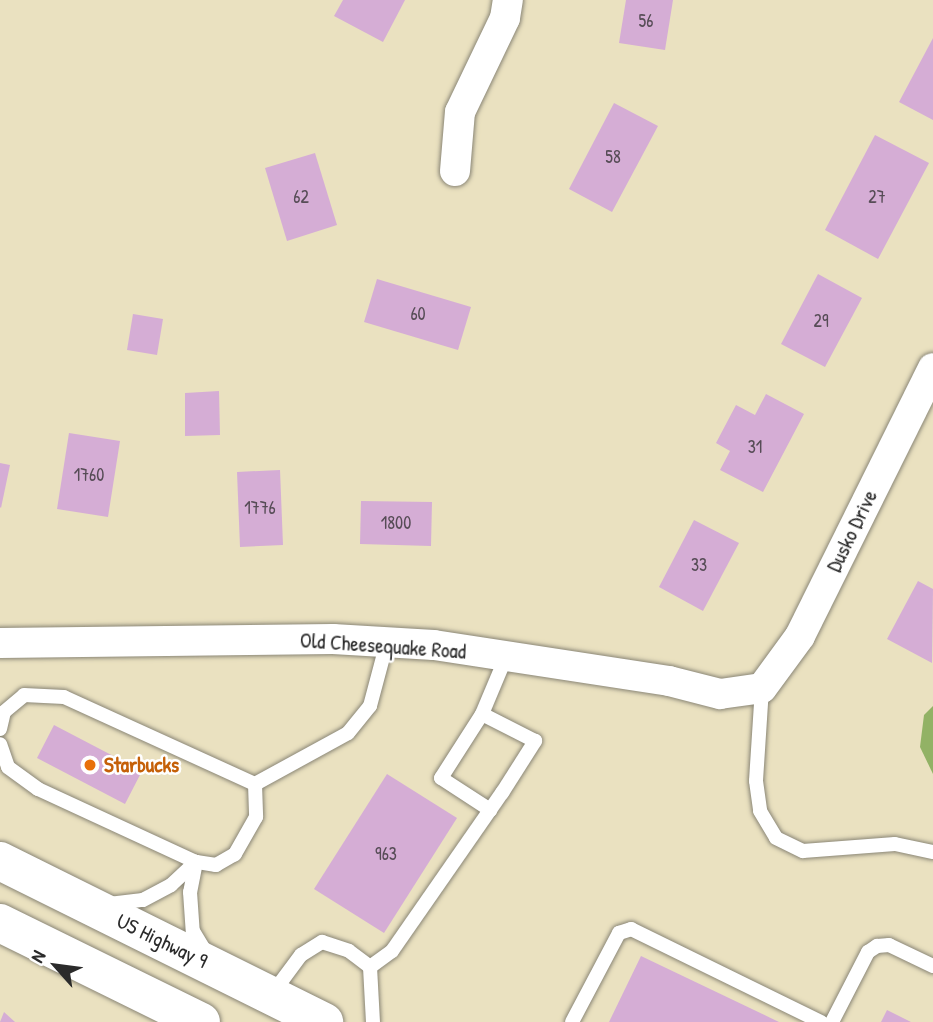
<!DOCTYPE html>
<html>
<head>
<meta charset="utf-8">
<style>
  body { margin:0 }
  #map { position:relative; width:933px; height:1022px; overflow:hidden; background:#eae1c0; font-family:"Patrick Hand",sans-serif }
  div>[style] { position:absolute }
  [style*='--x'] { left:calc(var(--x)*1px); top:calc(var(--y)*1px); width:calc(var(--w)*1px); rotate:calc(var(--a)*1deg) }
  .forest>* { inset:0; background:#92b265 }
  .building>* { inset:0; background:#d5add5 }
  .roads { filter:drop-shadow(0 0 2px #8a8676) drop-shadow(0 0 2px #8a8676) }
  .service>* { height:14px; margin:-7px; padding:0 7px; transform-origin:7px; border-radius:7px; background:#fff }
  .minor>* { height:30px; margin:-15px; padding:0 15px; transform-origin:15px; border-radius:15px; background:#fff }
  .trunk>* { height:38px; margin:-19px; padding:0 19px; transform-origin:19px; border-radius:19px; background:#fff }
  .dots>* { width:19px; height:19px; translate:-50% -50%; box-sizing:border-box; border:4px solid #fff; border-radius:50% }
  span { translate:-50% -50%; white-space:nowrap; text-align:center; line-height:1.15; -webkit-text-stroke:5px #fff; paint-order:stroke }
  .number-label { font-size:18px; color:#564c56 }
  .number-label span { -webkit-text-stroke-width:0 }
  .street-label { font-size:21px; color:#2b2b2b }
  .food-label { font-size:21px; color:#c56008; font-weight:700 }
  .left { translate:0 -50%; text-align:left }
  .north { position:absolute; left:21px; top:931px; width:70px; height:70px; -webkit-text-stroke:5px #fff; paint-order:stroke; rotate:298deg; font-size:19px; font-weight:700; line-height:28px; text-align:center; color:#2b2b2b }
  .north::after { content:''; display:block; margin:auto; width:24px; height:32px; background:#2b2b2b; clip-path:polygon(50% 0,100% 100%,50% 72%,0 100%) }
</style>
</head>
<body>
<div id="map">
  <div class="forest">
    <div style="clip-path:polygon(933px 706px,933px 774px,920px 747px,924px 715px)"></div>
  </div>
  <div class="building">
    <div style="clip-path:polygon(343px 0,405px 0,383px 42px,334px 16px)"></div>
    <div style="clip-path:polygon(626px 0,673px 0,665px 50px,619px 43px)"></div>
    <div style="clip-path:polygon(933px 38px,933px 120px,899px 102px)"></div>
    <div style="clip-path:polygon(614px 103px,658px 126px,612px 212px,569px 189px)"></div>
    <div style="clip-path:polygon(875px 135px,929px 163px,878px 259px,825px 230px)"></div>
    <div style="clip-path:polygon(315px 153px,337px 225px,287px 241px,265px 168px)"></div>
    <div style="clip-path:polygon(818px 274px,862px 298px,825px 367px,781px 344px)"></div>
    <div style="clip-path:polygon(377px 279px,471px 307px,458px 350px,364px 322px)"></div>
    <div style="clip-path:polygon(133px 314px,163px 319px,157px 355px,127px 350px)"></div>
    <div style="clip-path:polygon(219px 391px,220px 435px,185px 436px,185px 393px)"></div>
    <div style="clip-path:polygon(766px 394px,804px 414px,763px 492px,720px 470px,730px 451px,716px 443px,736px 405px,755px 415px)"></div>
    <div style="clip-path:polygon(69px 433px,120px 441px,108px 517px,57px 509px)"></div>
    <div style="clip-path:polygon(0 463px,10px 465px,1px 508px,0 507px)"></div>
    <div style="clip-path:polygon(280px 470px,283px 545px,240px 547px,237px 472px)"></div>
    <div style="clip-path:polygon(361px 501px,432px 502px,431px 546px,360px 544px)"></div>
    <div style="clip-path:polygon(694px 520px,739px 543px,703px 611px,659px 587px)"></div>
    <div style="clip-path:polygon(918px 581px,933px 589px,932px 663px,887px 639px)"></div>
    <div style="clip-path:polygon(54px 725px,142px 771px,125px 804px,37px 758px)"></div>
    <div style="clip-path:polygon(387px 774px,457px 818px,384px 933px,314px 889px)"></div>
    <div style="clip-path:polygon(641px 956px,779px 1022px,609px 1022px)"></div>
    <div style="clip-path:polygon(887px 1010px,911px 1022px,881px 1022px)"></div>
    <div style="clip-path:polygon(4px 1012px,15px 1022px,0 1022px)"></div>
  </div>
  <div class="roads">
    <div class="service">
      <div style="--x:762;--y:688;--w:93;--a:93.7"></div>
      <div style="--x:756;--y:781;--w:30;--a:82"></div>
      <div style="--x:760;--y:811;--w:31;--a:59"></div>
      <div style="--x:776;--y:838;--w:30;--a:26"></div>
      <div style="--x:803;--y:851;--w:92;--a:-4.4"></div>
      <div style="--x:895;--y:844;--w:39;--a:12"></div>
      <div style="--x:482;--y:714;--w:62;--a:-67.2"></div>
      <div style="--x:0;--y:729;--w:17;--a:-77"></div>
      <div style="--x:4;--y:712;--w:26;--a:-40"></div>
      <div style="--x:24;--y:695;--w:40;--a:2.9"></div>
      <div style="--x:64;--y:697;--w:210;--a:24.5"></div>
      <div style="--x:255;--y:784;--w:33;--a:88"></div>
      <div style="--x:256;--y:817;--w:43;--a:119.6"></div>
      <div style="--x:235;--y:854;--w:22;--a:150"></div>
      <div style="--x:216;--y:865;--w:20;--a:-171"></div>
      <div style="--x:196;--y:862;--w:174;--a:-155.2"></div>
      <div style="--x:38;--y:789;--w:37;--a:-144"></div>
      <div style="--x:8;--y:767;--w:24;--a:-109"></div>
      <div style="--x:255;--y:784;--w:106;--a:-28.7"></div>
      <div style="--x:348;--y:733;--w:35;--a:-51"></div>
      <div style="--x:370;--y:706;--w:66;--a:-75.1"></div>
      <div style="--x:196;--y:862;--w:31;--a:101"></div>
      <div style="--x:190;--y:892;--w:39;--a:86"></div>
      <div style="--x:193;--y:931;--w:27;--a:59"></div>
      <div style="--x:109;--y:904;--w:34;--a:-7"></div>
      <div style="--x:143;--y:900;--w:32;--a:-28"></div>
      <div style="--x:171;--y:885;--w:34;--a:-43"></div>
      <div style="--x:370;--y:967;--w:27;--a:-36"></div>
      <div style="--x:392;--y:951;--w:193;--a:-55.2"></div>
      <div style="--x:502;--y:793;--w:62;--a:-57.6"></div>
      <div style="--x:535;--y:741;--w:59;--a:-153"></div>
      <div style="--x:482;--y:714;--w:76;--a:122.6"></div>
      <div style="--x:441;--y:778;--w:59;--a:33.1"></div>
      <div style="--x:272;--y:994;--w:49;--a:-53.4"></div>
      <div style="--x:301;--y:955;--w:25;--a:-32"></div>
      <div style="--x:322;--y:942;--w:28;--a:18"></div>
      <div style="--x:349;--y:951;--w:26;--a:37"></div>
      <div style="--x:370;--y:967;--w:55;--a:86.9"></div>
      <div style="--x:572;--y:1022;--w:101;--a:-62.2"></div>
      <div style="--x:619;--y:933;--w:13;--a:-18"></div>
      <div style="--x:631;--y:929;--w:212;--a:26.1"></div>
      <div style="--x:832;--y:1022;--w:79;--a:-62.8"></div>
      <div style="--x:868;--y:952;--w:11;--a:-34"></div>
      <div style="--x:877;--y:946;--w:12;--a:-5"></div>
      <div style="--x:889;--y:945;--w:49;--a:25.5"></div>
    </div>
    <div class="minor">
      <div style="--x:455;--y:171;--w:59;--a:-85.2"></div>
      <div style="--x:460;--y:112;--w:104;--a:-64.4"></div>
      <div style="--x:505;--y:18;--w:18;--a:-81"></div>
      <div style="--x:0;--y:643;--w:333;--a:-0.7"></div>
      <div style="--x:333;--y:639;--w:101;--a:3.4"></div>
      <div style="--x:434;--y:645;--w:238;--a:8.7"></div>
      <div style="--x:669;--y:681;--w:53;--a:14.3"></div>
      <div style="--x:720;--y:694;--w:42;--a:-8.1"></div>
      <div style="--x:762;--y:688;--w:64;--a:-53.8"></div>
      <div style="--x:800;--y:636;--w:299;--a:-63.6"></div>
    </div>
    <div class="trunk">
      <div style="--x:0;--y:861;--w:362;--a:26.4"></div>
      <div style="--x:0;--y:923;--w:224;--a:26.2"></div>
    </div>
  </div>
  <div class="dots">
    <div style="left:90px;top:765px;background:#e8710a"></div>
  </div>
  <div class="number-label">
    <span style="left:646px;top:21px">56</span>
    <span style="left:613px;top:157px">58</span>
    <span style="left:301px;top:197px">62</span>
    <span style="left:877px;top:197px">27</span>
    <span style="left:418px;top:314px">60</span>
    <span style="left:821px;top:321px">29</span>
    <span style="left:755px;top:447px">31</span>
    <span style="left:89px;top:475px">1760</span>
    <span style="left:260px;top:508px">1776</span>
    <span style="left:396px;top:523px">1800</span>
    <span style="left:699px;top:565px">33</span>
    <span style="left:386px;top:854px">963</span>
  </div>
  <div class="street-label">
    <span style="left:852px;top:531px;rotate:-64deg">Dusko Drive</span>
    <span style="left:383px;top:646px;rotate:4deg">Old Cheesequake Road</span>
    <span style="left:162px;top:941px;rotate:26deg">US Highway 9</span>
  </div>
  <div class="food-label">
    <span class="left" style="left:104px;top:765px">Starbucks</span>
  </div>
  <div class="north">N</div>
</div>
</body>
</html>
